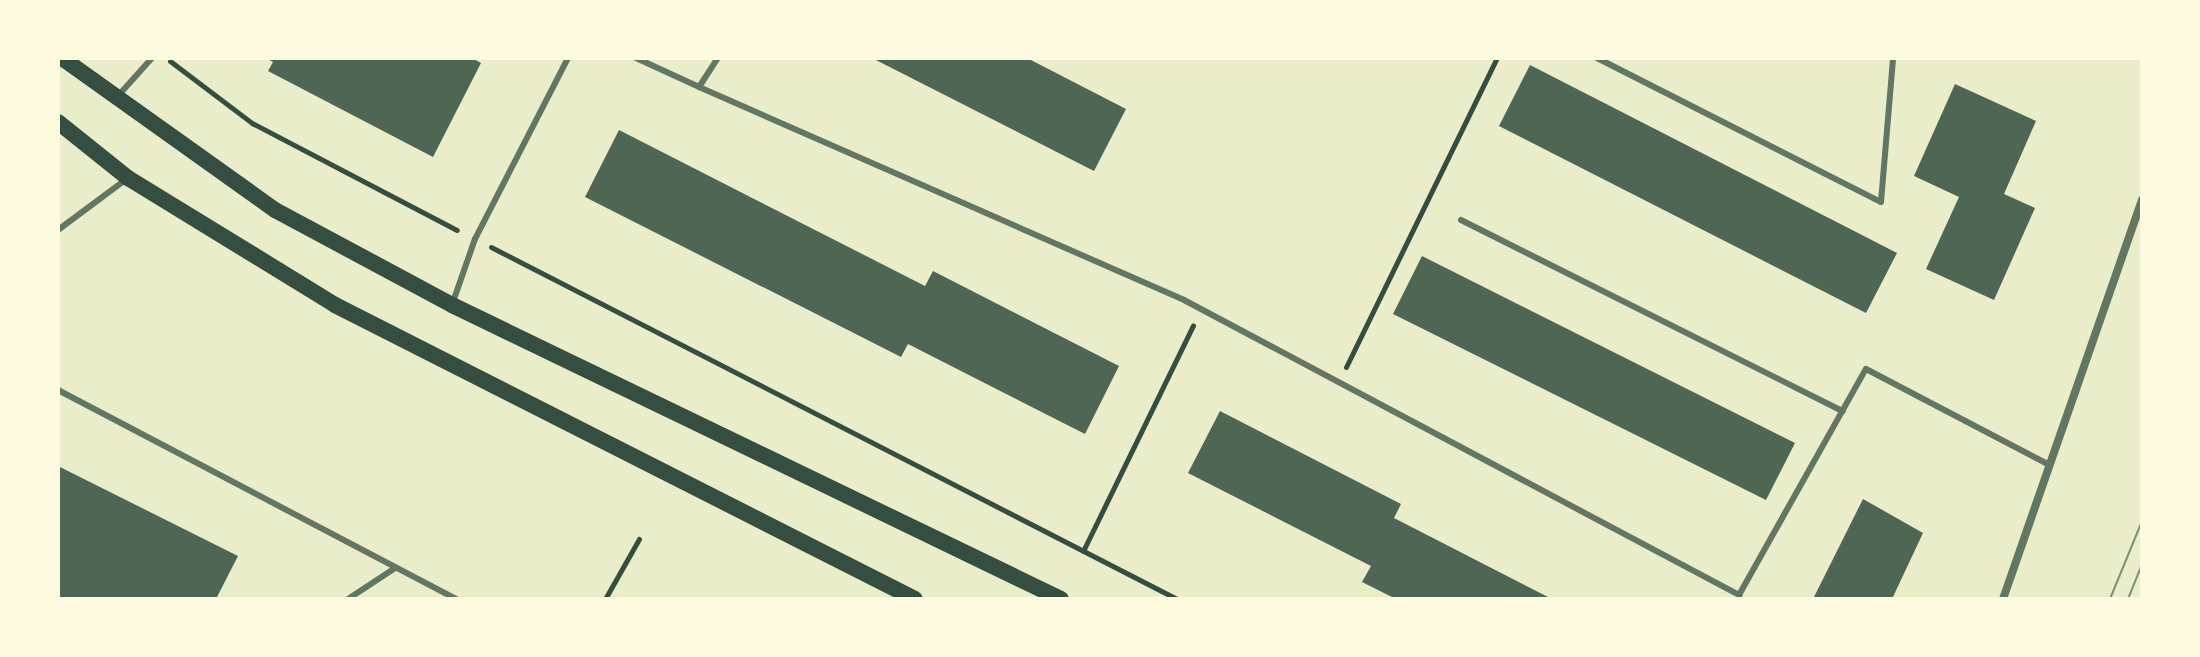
<!DOCTYPE html>
<html>
<head>
<meta charset="utf-8">
<style>
  body { margin:0 }
  #map { position:relative; width:2200px; height:657px; overflow:hidden; background:#e9edc9; font-family:"Noto Sans",sans-serif }
  div>[style] { position:absolute }
  [style*='--x'] { left:calc(var(--x)*1px); top:calc(var(--y)*1px); width:calc(var(--w)*1px); rotate:calc(var(--a)*1deg) }
  .building>* { inset:0; background:#4f6655 }
  .path>* { height:5px; margin:-2.5px; padding:0 2.5px; transform-origin:2.5px; border-radius:2.5px; background:#344e41 }
  .service>* { height:6px; margin:-3px; padding:0 3px; transform-origin:3px; border-radius:3px; background:#617663 }
  .minor>* { height:8px; margin:-4px; padding:0 4px; transform-origin:4px; border-radius:4px; background:#617663 }
  .secondary>* { height:16px; margin:-8px; padding:0 8px; transform-origin:8px; border-radius:8px; background:#344e41 }
  .tram>* { height:2px; margin:-1px; padding:0 1px; transform-origin:1px; border-radius:1px; background:#7c8e77 }
  span { translate:-50% -50%; white-space:nowrap; text-align:center; line-height:1.15; -webkit-text-stroke:6px #fefae0; paint-order:stroke }
  .frame { position:absolute; inset:0; border:60px solid #fefae0; pointer-events:none }
</style>
</head>
<body>
<div id="map">
  <div class="building">
    <div style="clip-path:polygon(266px 58px,472px 58px,481px 63px,433px 157px,268px 71px,273px 62px)"></div>
    <div style="clip-path:polygon(872px 58px,1027px 58px,1126px 109px,1094px 171px)"></div>
    <div style="clip-path:polygon(1530px 65px,1897px 253px,1866px 313px,1499px 126px)"></div>
    <div style="clip-path:polygon(1955px 84px,2036px 121px,2004px 194px,2035px 208px,1994px 300px,1926px 269px,1959px 197px,1914px 176px)"></div>
    <div style="clip-path:polygon(619px 130px,925px 286px,933px 271px,1119px 366px,1085px 434px,908px 344px,901px 357px,585px 197px)"></div>
    <div style="clip-path:polygon(1422px 256px,1795px 443px,1766px 500px,1393px 314px)"></div>
    <div style="clip-path:polygon(1220px 411px,1401px 504px,1394px 518px,1552px 599px,1396px 599px,1362px 582px,1371px 566px,1188px 473px)"></div>
    <div style="clip-path:polygon(58px 466px,238px 556px,216px 599px,58px 599px)"></div>
    <div style="clip-path:polygon(1863px 499px,1923px 533px,1892px 599px,1813px 599px)"></div>
  </div>
  <div class="path">
    <div style="--x:170;--y:61;--w:103;--a:37.1"></div>
    <div style="--x:252;--y:123;--w:231;--a:27.6"></div>
    <div style="--x:491;--y:247;--w:771;--a:27.16"></div>
    <div style="--x:1346;--y:367;--w:344;--a:-64"></div>
    <div style="--x:1083;--y:551;--w:251;--a:-64"></div>
    <div style="--x:605;--y:599;--w:69;--a:-60.5"></div>
  </div>
  <div class="service">
    <div style="--x:636;--y:58;--w:69;--a:24.7"></div>
    <div style="--x:699;--y:87;--w:35;--a:-57"></div>
    <div style="--x:1597;--y:58;--w:318;--a:26.9"></div>
    <div style="--x:1881;--y:202;--w:144;--a:-85.2"></div>
    <div style="--x:699;--y:87;--w:530;--a:23.71"></div>
    <div style="--x:1184;--y:300;--w:629;--a:27.99"></div>
    <div style="--x:1739;--y:595;--w:259;--a:-60.7"></div>
    <div style="--x:1866;--y:369;--w:205;--a:27.6"></div>
    <div style="--x:117;--y:97;--w:52;--a:-48.1"></div>
    <div style="--x:1461;--y:220;--w:427;--a:26.6"></div>
    <div style="--x:58;--y:230;--w:84;--a:-36.7"></div>
    <div style="--x:453;--y:302;--w:67;--a:-70.8"></div>
    <div style="--x:475;--y:239;--w:203;--a:-62.8"></div>
    <div style="--x:58;--y:390;--w:450;--a:27.7"></div>
    <div style="--x:348;--y:599;--w:56;--a:-33.4"></div>
  </div>
  <div class="minor">
    <div style="--x:2003;--y:599;--w:423;--a:-70.8"></div>
  </div>
  <div class="secondary">
    <div style="--x:62;--y:58;--w:262;--a:35.5"></div>
    <div style="--x:275;--y:210;--w:201;--a:28.2"></div>
    <div style="--x:452;--y:305;--w:676;--a:25.77"></div>
    <div style="--x:58;--y:122;--w:90;--a:38.7"></div>
    <div style="--x:128;--y:178;--w:243;--a:31.5"></div>
    <div style="--x:335;--y:305;--w:650;--a:26.88"></div>
  </div>
  <div class="tram">
    <div style="--x:2110;--y:599;--w:84;--a:-67.7"></div>
    <div style="--x:2128;--y:599;--w:37;--a:-68"></div>
  </div>
  <div class="frame"></div>
</div>
</body>
</html>
